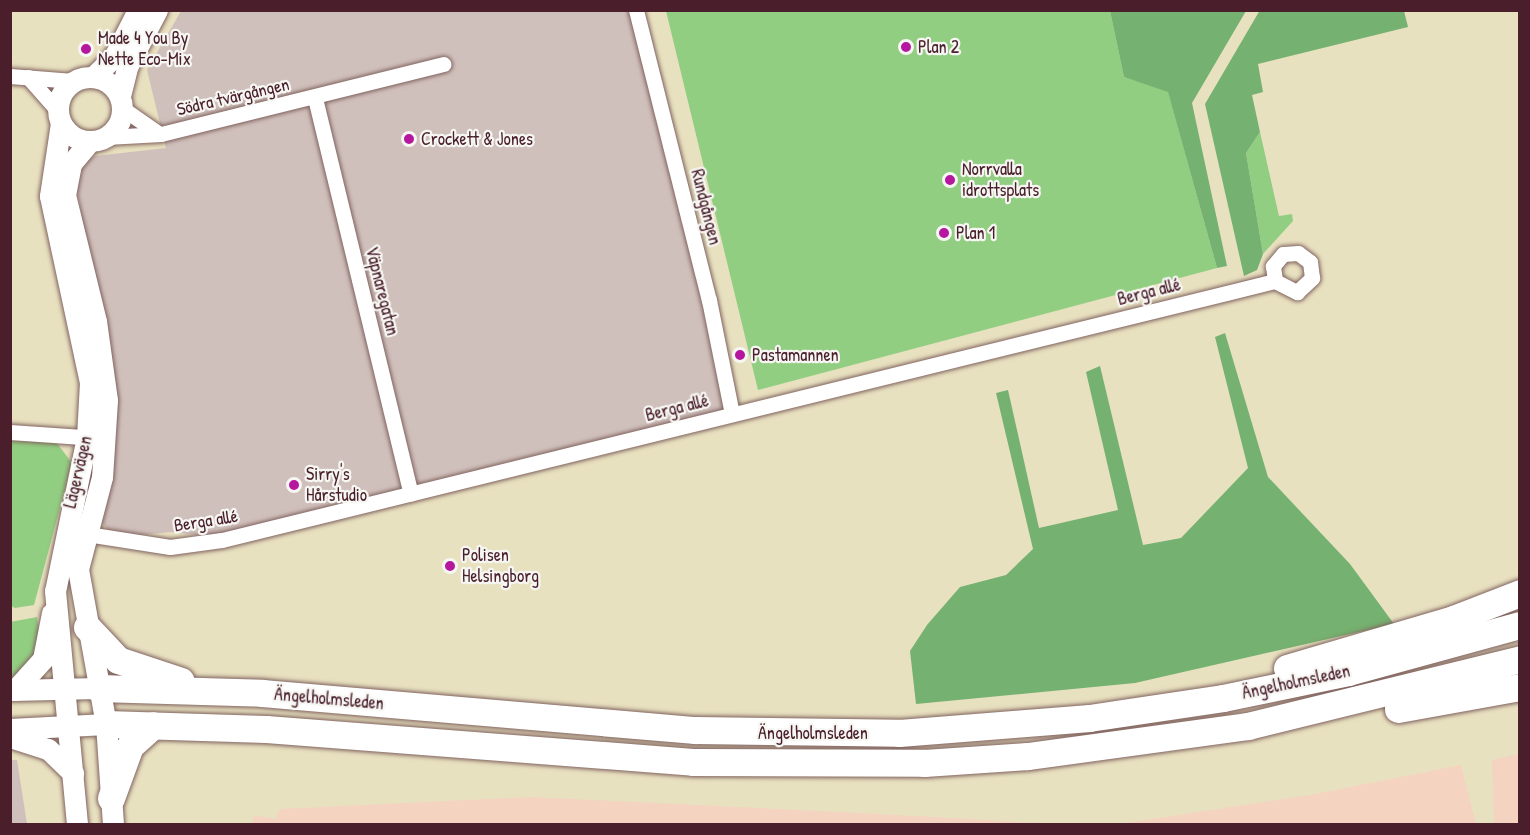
<!DOCTYPE html>
<html>
<head>
<meta charset="utf-8">
<style>
  body { margin:0 }
  #map { position:relative; width:1530px; height:835px; overflow:hidden; background:#e8e1c0; font-family:"Patrick Hand",sans-serif }
  div>[style] { position:absolute }
  [style*='--x'] { left:calc(var(--x)*1px); top:calc(var(--y)*1px); width:calc(var(--w)*1px); rotate:calc(var(--a)*1deg) }
  .built>* { inset:0; background:#f4d3c0 }
  .industrial>* { inset:0; background:#d0c0bc }
  .green>* { inset:0; background:#92ce82 }
  .forest>* { inset:0; background:#75b170 }
  .roads { filter:drop-shadow(0 0 2px #81635f) drop-shadow(0 0 2px #81635f) }
  .street>* { height:15px; margin:-7.5px; padding:0 7.5px; transform-origin:7.5px; border-radius:7.5px; background:#fff }
  .secondary>* { height:21px; margin:-10.5px; padding:0 10.5px; transform-origin:10.5px; border-radius:10.5px; background:#fff }
  .secondary>.ring { margin:-10.5px; padding:0; box-sizing:content-box; background:none; border:21px solid #fff; border-radius:50% }
  .highway>* { height:27px; margin:-13.5px; padding:0 13.5px; transform-origin:13.5px; border-radius:13.5px; background:#fff }
  .dots>* { width:16px; height:16px; translate:-50% -50%; box-sizing:border-box; border:3px solid #f6f6f2; border-radius:50% }
  span { translate:-50% -50%; white-space:nowrap; text-align:center; line-height:1.15; -webkit-text-stroke:4.5px #f6f6f2; paint-order:stroke }
  .poi-label { font-size:18px; color:#4a1f2b }
  .left { translate:0 -50%; text-align:left }
  .street-label { font-size:18px; color:#4a1f2b }
  .frame { position:absolute; inset:0; border:12px solid #4a1f2b; pointer-events:none }
</style>
</head>
<body>
<div id="map">
  <div class="built">
    <div style="clip-path:polygon(1519px 754px,1519px 824px,1494px 824px,1492px 760px)"></div>
    <div style="clip-path:polygon(1461px 765px,1476px 824px,1119px 824px,1310px 795px)"></div>
    <div style="clip-path:polygon(532px 797px,879px 814px,1057px 824px,252px 824px,254px 815px,276px 819px,279px 809px)"></div>
  </div>
  <div class="industrial">
    <div style="clip-path:polygon(181px 11px,631px 11px,728px 412px,213px 537px,171px 532px,131px 536px,107px 529px,101px 521px,116px 412px,75px 178px,82px 163px,95px 156px,166px 148px,147px 70px)"></div>
    <div style="clip-path:polygon(11px 760px,17px 760px,27px 824px,11px 824px)"></div>
  </div>
  <div class="green">
    <div style="clip-path:polygon(666px 11px,1110px 11px,1124px 77px,1168px 91px,1217px 268px,758px 390px)"></div>
    <div style="clip-path:polygon(1260px 132px,1279px 216px,1292px 214px,1293px 221px,1263px 254px,1246px 153px)"></div>
    <div style="clip-path:polygon(11px 441px,56px 442px,72px 463px,34px 605px,15px 608px,11px 606px)"></div>
    <div style="clip-path:polygon(37px 617px,41px 646px,19px 675px,11px 678px,10px 622px)"></div>
  </div>
  <div class="forest">
    <div style="clip-path:polygon(1260px 10px,1404px 11px,1408px 27px,1258px 64px,1263px 92px,1252px 95px,1260px 132px,1246px 153px,1263px 254px,1257px 270px,1244px 276px,1205px 104px)"></div>
    <div style="clip-path:polygon(1110px 11px,1246px 11px,1192px 103px,1227px 266px,1217px 268px,1168px 92px,1124px 77px)"></div>
    <div style="clip-path:polygon(1225px 333px,1268px 477px,1350px 564px,1394px 624px,1135px 683px,916px 704px,910px 651px,927px 625px,960px 587px,1006px 575px,1033px 549px,996px 393px,1008px 390px,1039px 528px,1118px 510px,1086px 372px,1100px 366px,1143px 545px,1181px 538px,1248px 468px,1215px 337px)"></div>
  </div>
  <div class="roads">
    <div class="street">
      <div style="--x:636;--y:10;--w:299;--a:75.9"></div>
      <div style="--x:709;--y:300;--w:116;--a:78.6"></div>
      <div style="--x:10;--y:76;--w:63;--a:4.5"></div>
      <div style="--x:28;--y:77;--w:45;--a:48.6"></div>
      <div style="--x:315;--y:98;--w:407;--a:76.4"></div>
      <div style="--x:122;--y:108;--w:44;--a:34.8"></div>
      <div style="--x:106;--y:137;--w:55;--a:-3.1"></div>
      <div style="--x:161;--y:134;--w:291;--a:-13.9"></div>
      <div style="--x:10;--y:432;--w:87;--a:3.9"></div>
      <div style="--x:87;--y:534;--w:84;--a:8.9"></div>
      <div style="--x:170;--y:547;--w:52;--a:-7.7"></div>
      <div style="--x:222;--y:540;--w:1084;--a:-13.82"></div>
      <div style="--x:1275;--y:281;--w:25;--a:27"></div>
      <div style="--x:1297;--y:292;--w:21;--a:-43"></div>
      <div style="--x:1312;--y:278;--w:16;--a:-97"></div>
      <div style="--x:1310;--y:262;--w:15;--a:-143"></div>
      <div style="--x:1298;--y:253;--w:15;--a:176"></div>
      <div style="--x:1283;--y:254;--w:16;--a:130"></div>
      <div style="--x:1273;--y:266;--w:15;--a:82"></div>
    </div>
    <div class="secondary">
      <div style="--x:93;--y:77;--w:29;--a:-44"></div>
      <div style="--x:114;--y:57;--w:53;--a:-62.9"></div>
      <div class="ring" style="left:58px;top:77px;width:43px;height:43px"></div>
      <div style="--x:120;--y:96;--w:32;--a:-76"></div>
      <div style="--x:128;--y:65;--w:62;--a:-62.2"></div>
      <div style="--x:61;--y:123;--w:74;--a:98.6"></div>
      <div style="--x:50;--y:196;--w:190;--a:77.9"></div>
      <div style="--x:90;--y:382;--w:55;--a:93.1"></div>
      <div style="--x:87;--y:437;--w:157;--a:101.7"></div>
      <div style="--x:55;--y:591;--w:234;--a:84.6"></div>
      <div style="--x:90;--y:141;--w:30;--a:130"></div>
      <div style="--x:71;--y:164;--w:32;--a:101"></div>
      <div style="--x:65;--y:195;--w:130;--a:76.2"></div>
      <div style="--x:96;--y:321;--w:80;--a:82.1"></div>
      <div style="--x:107;--y:400;--w:77;--a:93.7"></div>
      <div style="--x:102;--y:477;--w:95;--a:104.6"></div>
      <div style="--x:78;--y:569;--w:158;--a:79.8"></div>
      <div style="--x:106;--y:724;--w:100;--a:86"></div>
      <div style="--x:12;--y:690;--w:86;--a:-1.3"></div>
      <div style="--x:15;--y:690;--w:42;--a:-47.9"></div>
      <div style="--x:43;--y:659;--w:47;--a:-78.9"></div>
      <div style="--x:10;--y:729;--w:96;--a:-3"></div>
      <div style="--x:10;--y:737;--w:40;--a:18"></div>
      <div style="--x:48;--y:749;--w:35;--a:44"></div>
    </div>
    <div class="highway">
      <div style="--x:87;--y:627;--w:45;--a:46.8"></div>
      <div style="--x:118;--y:660;--w:66;--a:18.4"></div>
      <div style="--x:1287;--y:668;--w:173;--a:-16.4"></div>
      <div style="--x:1453;--y:619;--w:72;--a:-21.2"></div>
      <div style="--x:98;--y:688;--w:164;--a:1.7"></div>
      <div style="--x:262;--y:693;--w:435;--a:4.9"></div>
      <div style="--x:695;--y:730;--w:204;--a:0.8"></div>
      <div style="--x:899;--y:733;--w:191;--a:-4.5"></div>
      <div style="--x:1089;--y:718;--w:135;--a:-8.5"></div>
      <div style="--x:1223;--y:698;--w:128;--a:-11.7"></div>
      <div style="--x:1348;--y:672;--w:178;--a:-15.3"></div>
      <div style="--x:1398;--y:709;--w:124;--a:-10.2"></div>
      <div style="--x:106;--y:724;--w:160;--a:1.8"></div>
      <div style="--x:266;--y:729;--w:428;--a:4.4"></div>
      <div style="--x:693;--y:762;--w:231;--a:0.2"></div>
      <div style="--x:924;--y:763;--w:104;--a:-3.9"></div>
      <div style="--x:1028;--y:756;--w:222;--a:-7.8"></div>
      <div style="--x:1248;--y:726;--w:280;--a:-13.8"></div>
      <div style="--x:111;--y:798;--w:55;--a:-69.9"></div>
      <div style="--x:130;--y:746;--w:31;--a:-42"></div>
    </div>
  </div>
  <div class="dots">
    <div style="left:906px;top:47px;background:#b5179e"></div>
    <div style="left:86px;top:49px;background:#b5179e"></div>
    <div style="left:409px;top:139px;background:#b5179e"></div>
    <div style="left:950px;top:180px;background:#b5179e"></div>
    <div style="left:944px;top:233px;background:#b5179e"></div>
    <div style="left:740px;top:355px;background:#b5179e"></div>
    <div style="left:294px;top:485px;background:#b5179e"></div>
    <div style="left:450px;top:566px;background:#b5179e"></div>
  </div>
  <div class="poi-label">
    <span class="left" style="left:98px;top:49px">Made 4 You By<br>Nette Eco-Mix</span>
    <span class="left" style="left:918px;top:47px">Plan 2</span>
    <span class="left" style="left:421px;top:139px">Crockett &amp; Jones</span>
    <span class="left" style="left:962px;top:180px">Norrvalla<br>idrottsplats</span>
    <span class="left" style="left:956px;top:233px">Plan 1</span>
    <span class="left" style="left:752px;top:355px">Pastamannen</span>
    <span class="left" style="left:306px;top:485px">Sirry's<br>Hårstudio</span>
    <span class="left" style="left:462px;top:566px">Polisen<br>Helsingborg</span>
  </div>
  <div class="street-label">
    <span style="left:233px;top:97px;rotate:-13deg">Södra tvärgången</span>
    <span style="left:706px;top:207px;rotate:76deg">Rundgången</span>
    <span style="left:382px;top:291px;rotate:76deg">Väpnaregatan</span>
    <span style="left:1149px;top:292px;rotate:-14deg">Berga allé</span>
    <span style="left:677px;top:408px;rotate:-14deg">Berga allé</span>
    <span style="left:78px;top:472px;rotate:-77deg">Lägervägen</span>
    <span style="left:206px;top:521px;rotate:-9deg">Berga allé</span>
    <span style="left:1296px;top:682px;rotate:-12deg">Ängelholmsleden</span>
    <span style="left:329px;top:699px;rotate:5deg">Ängelholmsleden</span>
    <span style="left:813px;top:733px">Ängelholmsleden</span>
  </div>
  <div class="frame"></div>
</div>
</body>
</html>
